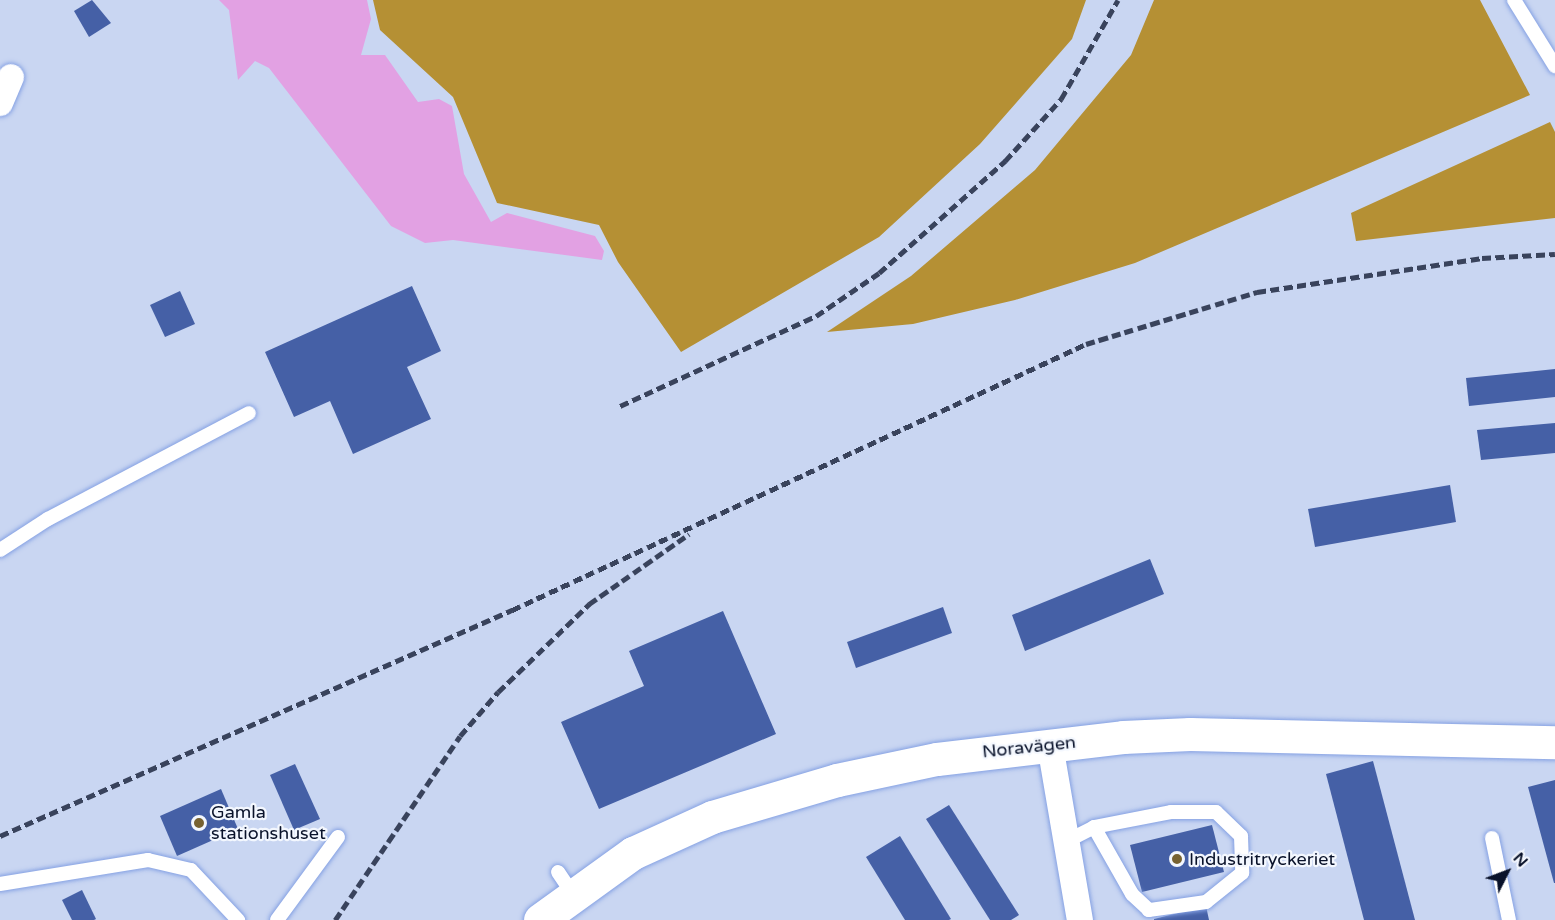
<!DOCTYPE html>
<html>
<head>
<meta charset="utf-8">
<style>
  body { margin:0 }
  #map { position:relative; width:1555px; height:920px; overflow:hidden; background:#c9d6f2; font-family:"Varela Round",sans-serif }
  div>[style] { position:absolute }
  [style*='--x'] { left:calc(var(--x)*1px); top:calc(var(--y)*1px); width:calc(var(--w)*1px); rotate:calc(var(--a)*1deg) }
  .forest>* { inset:0; background:#b59034 }
  .water>* { inset:0; background:#e2a1e3 }
  .building>* { inset:0; background:#4560a6 }
  .roads { filter:drop-shadow(0 0 2px #85a1e3) drop-shadow(0 0 2px #85a1e3) }
  .lane>* { height:14px; margin:-7px; padding:0 7px; transform-origin:7px; border-radius:7px; background:#fff }
  .street>* { height:26px; margin:-13px; padding:0 13px; transform-origin:13px; border-radius:13px; background:#fff }
  .secondary>* { height:33px; margin:-16.5px; padding:0 16.5px; transform-origin:16.5px; border-radius:16.5px; background:#fff }
  .rail>* { height:4.5px; margin-top:-2.25px; transform-origin:0; background:repeating-linear-gradient(90deg,#39435c 0 9px,transparent 0 13.5px) }
  .dots>* { width:16px; height:16px; translate:-50% -50%; box-sizing:border-box; border:3px solid #f3f7fe; border-radius:50% }
  span { translate:-50% -50%; white-space:nowrap; text-align:center; line-height:1.15; -webkit-text-stroke:4.5px #f3f7fe; paint-order:stroke }
  .street-label { font-size:18px; color:#09122a }
  .poi-label { font-size:18px; color:#09122a }
  .left { translate:0 -50%; text-align:left }
  .north { position:absolute; left:1477px; top:842px; width:60px; height:60px; -webkit-text-stroke:4px #f3f7fe; paint-order:stroke; rotate:48deg; font-size:16px; font-weight:700; line-height:24px; text-align:center; color:#09122a }
  .north::after { content:''; display:block; margin:auto; width:21px; height:27px; background:#09122a; clip-path:polygon(50% 0,100% 100%,50% 72%,0 100%) }
</style>
</head>
<body>
<div id="map">
  <div class="forest">
    <div style="clip-path:polygon(373px 0,1086px 0,1072px 39px,980px 144px,879px 237px,681px 352px,618px 262px,599px 225px,497px 203px,453px 97px,380px 30px)"></div>
    <div style="clip-path:polygon(1154px 0,1480px 0,1530px 95px,1135px 263px,1015px 300px,913px 324px,827px 332px,911px 276px,1035px 170px,1131px 55px)"></div>
    <div style="clip-path:polygon(1550px 122px,1555px 132px,1555px 218px,1356px 241px,1351px 213px)"></div>
  </div>
  <div class="water">
    <div style="clip-path:polygon(219px 0,367px 0,371px 19px,361px 55px,385px 55px,418px 102px,439px 99px,452px 106px,464px 174px,491px 222px,507px 213px,595px 236px,604px 251px,602px 260px,453px 240px,425px 243px,391px 226px,269px 68px,255px 61px,238px 80px,229px 10px)"></div>
  </div>
  <div class="building">
    <div style="clip-path:polygon(92px 0,111px 23px,89px 37px,74px 11px)"></div>
    <div style="clip-path:polygon(412px 286px,441px 351px,407px 367px,431px 419px,353px 454px,330px 401px,294px 417px,265px 352px)"></div>
    <div style="clip-path:polygon(180px 291px,195px 324px,165px 337px,150px 305px)"></div>
    <div style="clip-path:polygon(1555px 369px,1555px 397px,1469px 406px,1466px 378px)"></div>
    <div style="clip-path:polygon(1555px 423px,1555px 453px,1481px 460px,1477px 430px)"></div>
    <div style="clip-path:polygon(1450px 485px,1456px 522px,1315px 547px,1308px 509px)"></div>
    <div style="clip-path:polygon(1150px 559px,1164px 594px,1025px 651px,1012px 615px)"></div>
    <div style="clip-path:polygon(943px 607px,952px 633px,856px 668px,847px 642px)"></div>
    <div style="clip-path:polygon(723px 611px,776px 734px,599px 809px,561px 722px,644px 686px,629px 651px)"></div>
    <div style="clip-path:polygon(1373px 761px,1415px 920px,1364px 920px,1326px 774px)"></div>
    <div style="clip-path:polygon(295px 764px,320px 819px,294px 830px,270px 775px)"></div>
    <div style="clip-path:polygon(1555px 780px,1555px 883px,1554px 883px,1528px 787px)"></div>
    <div style="clip-path:polygon(221px 789px,238px 829px,177px 856px,160px 816px)"></div>
    <div style="clip-path:polygon(949px 805px,1019px 915px,1011px 920px,990px 920px,926px 819px)"></div>
    <div style="clip-path:polygon(1212px 825px,1224px 872px,1142px 892px,1130px 845px)"></div>
    <div style="clip-path:polygon(900px 836px,951px 919px,949px 920px,905px 920px,866px 857px)"></div>
    <div style="clip-path:polygon(82px 890px,96px 919px,94px 920px,72px 920px,62px 900px)"></div>
    <div style="clip-path:polygon(1206px 906px,1209px 920px,1154px 920px,1154px 919px)"></div>
  </div>
  <div class="roads">
    <div class="lane">
      <div style="--x:1514;--y:0;--w:78;--a:58.2"></div>
      <div style="--x:0;--y:550;--w:57;--a:-32.9"></div>
      <div style="--x:48;--y:519;--w:227;--a:-27.8"></div>
      <div style="--x:1492;--y:838;--w:84;--a:78.3"></div>
      <div style="--x:1067;--y:841;--w:30;--a:-27"></div>
      <div style="--x:1094;--y:827;--w:78;--a:-11"></div>
      <div style="--x:1171;--y:812;--w:45;--a:0"></div>
      <div style="--x:1216;--y:812;--w:35;--a:44"></div>
      <div style="--x:1241;--y:836;--w:37;--a:88"></div>
      <div style="--x:1242;--y:873;--w:46;--a:141.1"></div>
      <div style="--x:1206;--y:902;--w:58;--a:172"></div>
      <div style="--x:1149;--y:910;--w:23;--a:-137"></div>
      <div style="--x:1132;--y:894;--w:77;--a:-119.6"></div>
      <div style="--x:558;--y:872;--w:27;--a:56"></div>
      <div style="--x:0;--y:884;--w:150;--a:-9.2"></div>
      <div style="--x:148;--y:860;--w:44;--a:13.1"></div>
      <div style="--x:191;--y:870;--w:69;--a:46.8"></div>
      <div style="--x:277;--y:920;--w:103;--a:-53.7"></div>
    </div>
    <div class="street">
      <div style="--x:0;--y:103;--w:28;--a:-67"></div>
      <div style="--x:1050;--y:745;--w:178;--a:80.3"></div>
    </div>
    <div class="secondary">
      <div style="--x:540;--y:920;--w:115;--a:-35.8"></div>
      <div style="--x:633;--y:853;--w:87;--a:-24.5"></div>
      <div style="--x:712;--y:817;--w:130;--a:-16.5"></div>
      <div style="--x:837;--y:780;--w:102;--a:-11.9"></div>
      <div style="--x:937;--y:759;--w:187;--a:-6.7"></div>
      <div style="--x:1123;--y:737;--w:67;--a:-2.6"></div>
      <div style="--x:1190;--y:734;--w:365;--a:1.3"></div>
    </div>
  </div>
  <div class="rail">
    <div style="--x:620;--y:406;--w:216;--a:-24.7"></div>
    <div style="--x:816;--y:316;--w:76;--a:-34.3"></div>
    <div style="--x:879;--y:273;--w:169;--a:-41.6"></div>
    <div style="--x:1005;--y:161;--w:84;--a:-47.9"></div>
    <div style="--x:1061;--y:99;--w:114;--a:-60.1"></div>
    <div style="--x:0;--y:836;--w:560;--a:-23.82"></div>
    <div style="--x:512;--y:610;--w:633;--a:-24.86"></div>
    <div style="--x:1086;--y:344;--w:179;--a:-16.9"></div>
    <div style="--x:1257;--y:292;--w:228;--a:-8.6"></div>
    <div style="--x:1482;--y:258;--w:73;--a:-3.1"></div>
    <div style="--x:335;--y:920;--w:222;--a:-55.8"></div>
    <div style="--x:460;--y:736;--w:58;--a:-49.2"></div>
    <div style="--x:498;--y:692;--w:127;--a:-44"></div>
    <div style="--x:589;--y:604;--w:122;--a:-35"></div>
  </div>
  <div class="dots">
    <div style="left:199px;top:823px;background:#776231"></div>
    <div style="left:1177px;top:859px;background:#776231"></div>
  </div>
  <div class="street-label">
    <span style="left:1029px;top:747px;rotate:-6deg">Noravägen</span>
  </div>
  <div class="poi-label">
    <span class="left" style="left:211px;top:823px">Gamla<br>stationshuset</span>
    <span class="left" style="left:1189px;top:859px">Industritryckeriet</span>
  </div>
  <div class="north">N</div>
</div>
</body>
</html>
